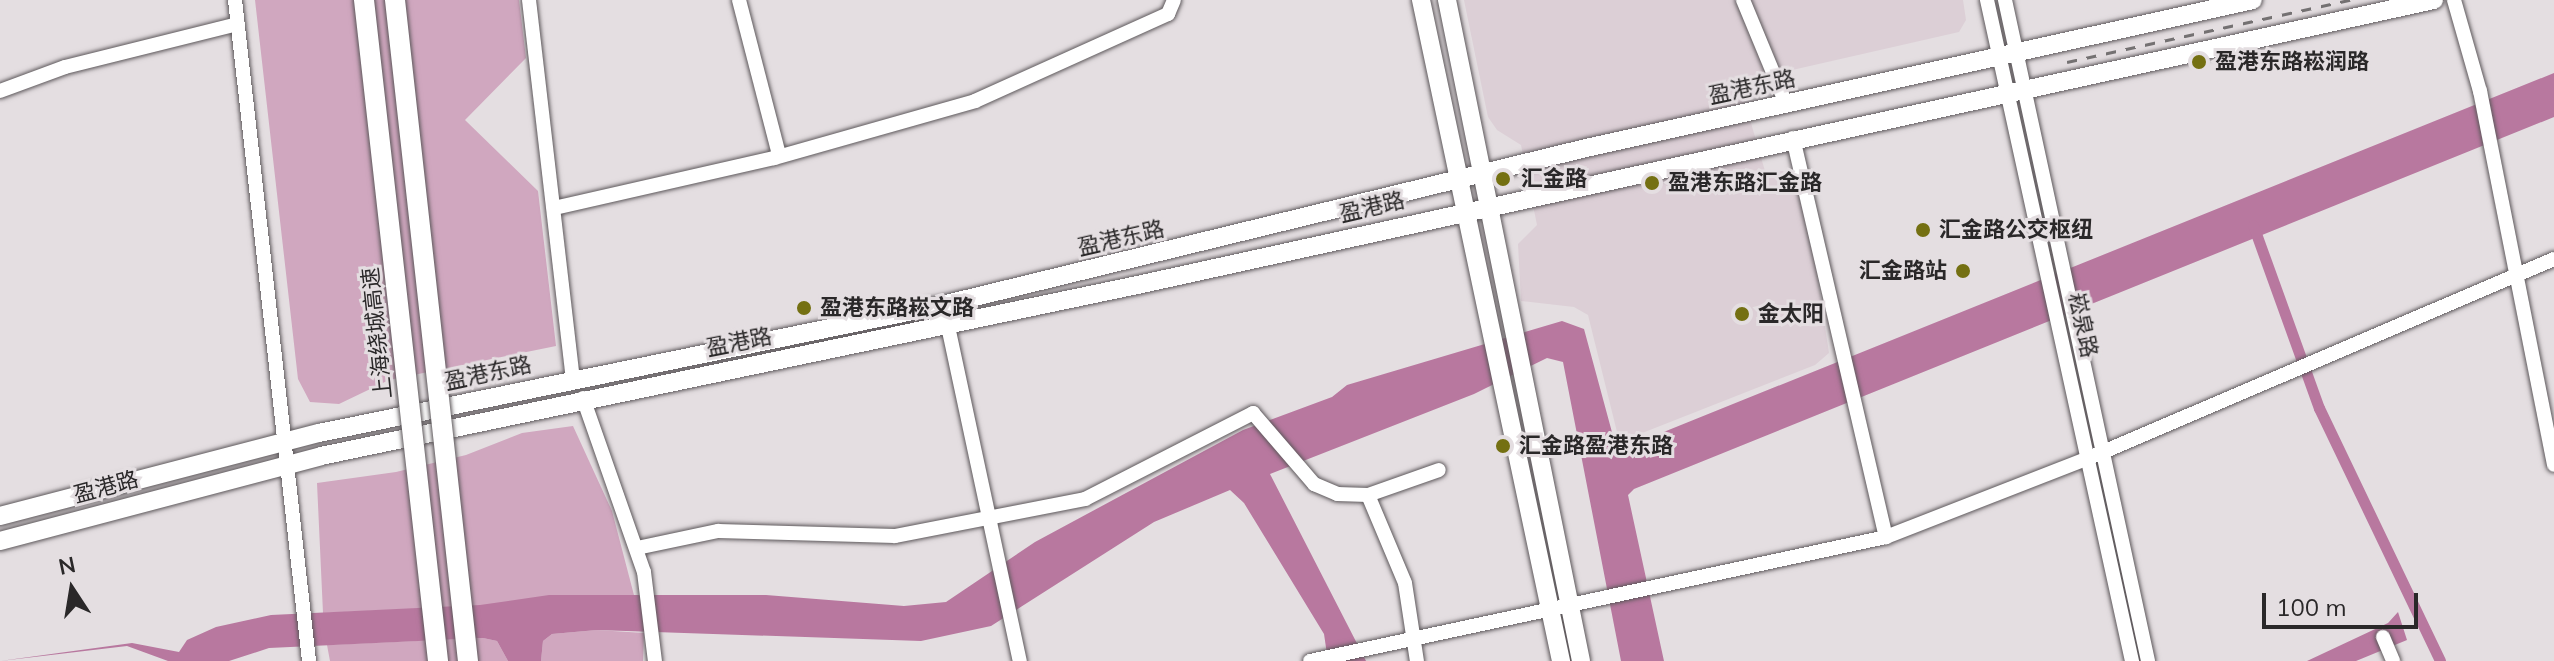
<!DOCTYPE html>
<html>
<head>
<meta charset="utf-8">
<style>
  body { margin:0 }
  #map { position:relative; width:2554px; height:661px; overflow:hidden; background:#e4dee1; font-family:Mulish,"Noto Sans SC",sans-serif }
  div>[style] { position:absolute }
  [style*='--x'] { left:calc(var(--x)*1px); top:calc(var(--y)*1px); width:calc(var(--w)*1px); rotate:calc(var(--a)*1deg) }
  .built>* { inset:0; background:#dccfd6 }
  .green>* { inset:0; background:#d0a7bf }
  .water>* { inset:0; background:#b8789f }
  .canal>* { height:11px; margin:-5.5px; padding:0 5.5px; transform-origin:5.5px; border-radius:5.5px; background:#b8789f }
  .roads { filter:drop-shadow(0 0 2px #5d585b) drop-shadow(0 0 2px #5d585b) }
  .minor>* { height:14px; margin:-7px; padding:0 7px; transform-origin:7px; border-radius:7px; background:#fff }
  .major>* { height:18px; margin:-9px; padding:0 9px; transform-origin:9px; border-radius:9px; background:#fff }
  .rail>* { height:3px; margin-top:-1.5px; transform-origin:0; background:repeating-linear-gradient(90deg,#747172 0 10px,transparent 0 20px) }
  .bridges { filter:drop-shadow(0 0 2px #5d585b) drop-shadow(0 0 2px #5d585b) }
  .highway-bridge>* { height:20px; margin:-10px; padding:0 10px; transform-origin:10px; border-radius:10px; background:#fff }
  .dots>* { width:22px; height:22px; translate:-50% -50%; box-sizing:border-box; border:4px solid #e4dee1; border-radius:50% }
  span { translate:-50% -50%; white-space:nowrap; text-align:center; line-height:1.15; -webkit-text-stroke:6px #e4dee1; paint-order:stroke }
  .poi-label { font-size:22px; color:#2a2829; font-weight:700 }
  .left { translate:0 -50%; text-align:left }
  .right { translate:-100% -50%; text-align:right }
  .street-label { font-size:22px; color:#2a2829 }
  .north { position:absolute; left:32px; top:549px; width:80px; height:80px; -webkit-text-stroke:6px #e4dee1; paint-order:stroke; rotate:348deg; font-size:22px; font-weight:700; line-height:32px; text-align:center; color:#2a2829 }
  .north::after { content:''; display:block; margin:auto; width:28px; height:36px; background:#2a2829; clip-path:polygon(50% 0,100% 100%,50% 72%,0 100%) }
  .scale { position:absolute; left:2262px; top:593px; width:156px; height:36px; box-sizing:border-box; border:4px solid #2a2829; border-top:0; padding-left:10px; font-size:24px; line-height:28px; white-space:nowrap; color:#2a2829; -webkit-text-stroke:6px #e4dee1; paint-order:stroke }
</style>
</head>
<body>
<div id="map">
  <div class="built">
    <div style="clip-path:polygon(1464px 0,1963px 0,1966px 20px,1959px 32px,1739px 82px,1765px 171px,1783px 171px,1804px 189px,1829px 353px,1815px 365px,1627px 439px,1618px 436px,1588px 315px,1574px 307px,1521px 301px,1518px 244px,1537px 225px,1521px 145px,1497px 130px,1488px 117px)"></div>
  </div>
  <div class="green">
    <div style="clip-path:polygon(255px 0,519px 0,526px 58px,465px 120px,538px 191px,556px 346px,389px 380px,339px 404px,310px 402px,298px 379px)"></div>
    <div style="clip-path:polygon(573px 426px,612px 511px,635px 599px,323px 613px,317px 483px,396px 472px,466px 455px,522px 433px)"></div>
    <div style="clip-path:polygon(597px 630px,644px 633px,643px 661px,541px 661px,543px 641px,552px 634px)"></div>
    <div style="clip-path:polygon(483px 638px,497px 641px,508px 661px,330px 661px,327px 645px)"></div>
  </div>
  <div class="water">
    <div style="clip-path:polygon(2554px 73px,2554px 117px,1634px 489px,1628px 495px,1664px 661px,1621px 661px,1563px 362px,1547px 358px,1474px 394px,1270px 474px,1366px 661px,1328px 661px,1324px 634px,1244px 503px,1230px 490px,1154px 522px,991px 626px,921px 641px,597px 630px,552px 634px,543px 641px,541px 661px,508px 661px,497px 641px,483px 638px,269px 648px,229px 661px,168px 661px,127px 646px,0 661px,132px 643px,179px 652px,187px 640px,216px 627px,271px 615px,480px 605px,549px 595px,766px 595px,904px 606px,946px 602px,1035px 542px,1243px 430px,1332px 397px,1347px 385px,1562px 321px,1584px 329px,1616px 447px,1624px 448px)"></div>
    <div style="clip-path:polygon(2398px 612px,2407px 640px,2356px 661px,2307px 661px,2388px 623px)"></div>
  </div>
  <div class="canal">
    <div style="--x:2253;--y:225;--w:195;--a:70.2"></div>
    <div style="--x:2319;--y:408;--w:280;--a:64.4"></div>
  </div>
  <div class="roads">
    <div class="minor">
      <div style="--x:235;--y:0;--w:665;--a:83.61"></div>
      <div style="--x:529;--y:0;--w:382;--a:83.4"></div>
      <div style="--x:739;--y:0;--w:160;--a:75.5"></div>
      <div style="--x:1743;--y:0;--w:113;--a:67.5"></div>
      <div style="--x:1987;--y:0;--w:677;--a:77.63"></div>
      <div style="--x:2005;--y:0;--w:676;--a:77.79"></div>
      <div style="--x:2454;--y:0;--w:95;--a:74.1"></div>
      <div style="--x:2480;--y:91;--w:381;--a:78.8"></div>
      <div style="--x:0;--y:91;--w:69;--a:-20.3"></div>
      <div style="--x:65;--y:67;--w:178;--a:-14"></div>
      <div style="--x:1793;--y:138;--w:410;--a:76.9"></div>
      <div style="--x:554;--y:208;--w:226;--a:-12.8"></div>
      <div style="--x:774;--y:158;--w:209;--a:-15.8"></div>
      <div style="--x:975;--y:101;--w:212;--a:-24.3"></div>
      <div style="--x:1168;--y:14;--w:15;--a:-67"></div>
      <div style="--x:946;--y:317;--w:352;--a:77.9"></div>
      <div style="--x:583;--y:398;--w:184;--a:70.7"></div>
      <div style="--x:644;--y:572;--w:90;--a:83"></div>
      <div style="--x:1368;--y:495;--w:95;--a:67.2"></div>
      <div style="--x:1405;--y:583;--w:79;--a:81.3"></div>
      <div style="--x:637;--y:548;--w:83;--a:-11.9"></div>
      <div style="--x:718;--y:531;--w:177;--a:1.6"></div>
      <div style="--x:895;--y:536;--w:194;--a:-11"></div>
      <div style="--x:1085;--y:499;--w:189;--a:-27.1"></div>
      <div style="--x:1253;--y:413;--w:94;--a:49.3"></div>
      <div style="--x:1314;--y:484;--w:25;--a:23"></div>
      <div style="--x:1337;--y:494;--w:31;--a:2"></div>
      <div style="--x:1368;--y:495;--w:75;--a:-19.4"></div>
      <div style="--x:2383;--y:637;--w:26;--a:67"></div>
      <div style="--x:1310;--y:661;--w:589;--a:-12.15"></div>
      <div style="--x:1886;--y:537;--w:218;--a:-21.3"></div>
      <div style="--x:2089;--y:458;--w:506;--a:-23.17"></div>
    </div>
    <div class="major">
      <div style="--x:1421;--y:0;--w:676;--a:78.04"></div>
      <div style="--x:1447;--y:0;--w:674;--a:78.54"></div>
      <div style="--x:0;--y:516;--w:330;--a:-14.6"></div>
      <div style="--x:319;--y:433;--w:636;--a:-11.61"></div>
      <div style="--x:942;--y:305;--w:663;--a:-13.7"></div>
      <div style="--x:1586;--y:148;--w:683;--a:-12.51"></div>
      <div style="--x:0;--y:541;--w:332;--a:-14.8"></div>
      <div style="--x:321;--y:456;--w:839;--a:-11.83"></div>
      <div style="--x:1142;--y:284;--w:1323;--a:-12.4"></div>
    </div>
  </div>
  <div class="rail">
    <div style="--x:2067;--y:62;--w:290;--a:-12.4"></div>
  </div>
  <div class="bridges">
    <div class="highway-bridge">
      <div style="--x:364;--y:0;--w:665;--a:83.61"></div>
      <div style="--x:395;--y:0;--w:665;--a:83.7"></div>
    </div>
  </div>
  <div class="dots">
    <div style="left:2199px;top:62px;background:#747012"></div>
    <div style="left:1503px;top:179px;background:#747012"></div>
    <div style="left:1652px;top:183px;background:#747012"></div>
    <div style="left:1923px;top:230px;background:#747012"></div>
    <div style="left:1963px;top:271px;background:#747012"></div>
    <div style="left:804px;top:308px;background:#747012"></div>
    <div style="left:1742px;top:314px;background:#747012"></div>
    <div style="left:1503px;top:446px;background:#747012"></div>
  </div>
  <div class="poi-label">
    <span class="left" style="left:2215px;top:62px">盈港东路崧润路</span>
    <span class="left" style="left:1521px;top:179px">汇金路</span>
    <span class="left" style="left:1668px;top:183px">盈港东路汇金路</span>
    <span class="left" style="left:1939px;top:230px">汇金路公交枢纽</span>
    <span class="right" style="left:1947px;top:271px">汇金路站</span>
    <span class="left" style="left:820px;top:308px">盈港东路崧文路</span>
    <span class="left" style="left:1758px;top:314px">金太阳</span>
    <span class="left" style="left:1519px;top:446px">汇金路盈港东路</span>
  </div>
  <div class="street-label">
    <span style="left:1752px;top:87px;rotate:-12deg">盈港东路</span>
    <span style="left:1372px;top:207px;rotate:-13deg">盈港路</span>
    <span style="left:1121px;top:238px;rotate:-13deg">盈港东路</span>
    <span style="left:2083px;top:325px;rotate:78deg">崧泉路</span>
    <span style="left:377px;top:333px;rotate:-96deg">上海绕城高速</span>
    <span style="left:739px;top:342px;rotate:-11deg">盈港路</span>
    <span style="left:488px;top:373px;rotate:-12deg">盈港东路</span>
    <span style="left:106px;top:487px;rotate:-15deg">盈港路</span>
  </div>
  <div class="north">N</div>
  <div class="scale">100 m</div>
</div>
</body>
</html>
